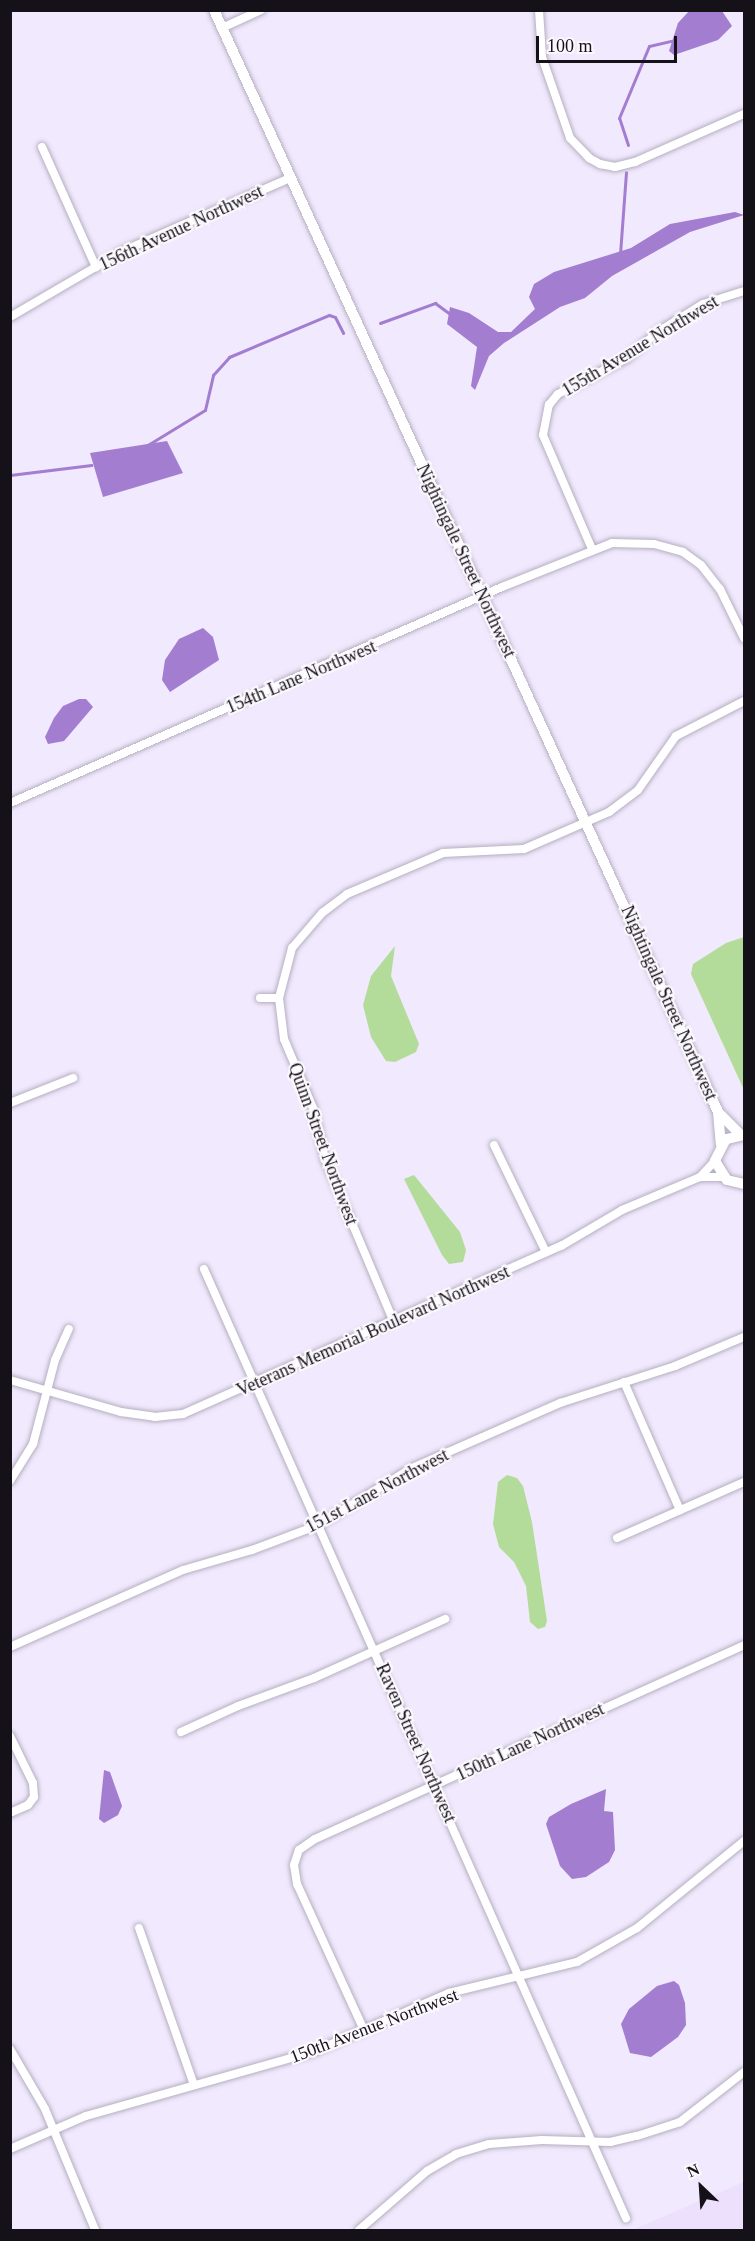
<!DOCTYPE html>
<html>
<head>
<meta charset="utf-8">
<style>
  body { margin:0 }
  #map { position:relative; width:755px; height:2241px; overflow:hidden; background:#f1e9fd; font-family:"Times New Roman",serif }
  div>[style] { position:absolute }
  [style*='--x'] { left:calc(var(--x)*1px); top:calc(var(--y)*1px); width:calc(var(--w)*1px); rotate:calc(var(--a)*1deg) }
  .built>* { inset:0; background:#ece0fc }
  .green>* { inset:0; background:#b3dc9a }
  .water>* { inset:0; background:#a37dcf }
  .stream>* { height:3px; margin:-1.5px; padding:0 1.5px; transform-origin:1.5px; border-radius:1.5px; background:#a37dcf }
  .roads { filter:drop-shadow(0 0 2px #b6aec1) drop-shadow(0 0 2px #b6aec1) }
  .minor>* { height:8px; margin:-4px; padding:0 4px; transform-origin:4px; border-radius:4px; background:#fff }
  .tertiary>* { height:10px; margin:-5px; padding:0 5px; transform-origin:5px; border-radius:5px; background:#fff }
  span { translate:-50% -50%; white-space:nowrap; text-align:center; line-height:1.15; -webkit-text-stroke:4.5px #fbf9fe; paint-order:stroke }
  .street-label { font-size:18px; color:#141118 }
  .frame { position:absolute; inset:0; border:12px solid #141118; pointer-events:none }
  .north { position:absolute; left:671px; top:2157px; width:60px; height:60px; -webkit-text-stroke:4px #fbf9fe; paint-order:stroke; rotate:335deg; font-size:16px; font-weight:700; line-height:24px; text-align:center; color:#141118 }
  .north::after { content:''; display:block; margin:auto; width:21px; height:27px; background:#141118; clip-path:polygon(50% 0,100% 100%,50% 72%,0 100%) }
  .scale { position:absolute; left:536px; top:36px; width:141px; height:27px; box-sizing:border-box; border:3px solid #141118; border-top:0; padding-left:8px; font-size:18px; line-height:21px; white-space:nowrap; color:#141118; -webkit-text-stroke:4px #fbf9fe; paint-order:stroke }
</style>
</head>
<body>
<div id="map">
  <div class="built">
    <div style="clip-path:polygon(744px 2182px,744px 2230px,632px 2230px)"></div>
  </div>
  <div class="green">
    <div style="clip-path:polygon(744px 937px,744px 1090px,691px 974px,693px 964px,726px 943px)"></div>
    <div style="clip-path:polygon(395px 946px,391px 976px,419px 1044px,416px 1052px,395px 1062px,386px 1061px,371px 1037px,363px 1005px,371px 976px)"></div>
    <div style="clip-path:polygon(414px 1175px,460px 1232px,466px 1250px,463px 1262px,449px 1264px,442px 1255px,404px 1179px)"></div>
    <div style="clip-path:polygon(507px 1475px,517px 1478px,523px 1486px,532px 1522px,547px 1621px,545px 1627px,538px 1629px,530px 1622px,526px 1586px,514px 1562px,499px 1547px,493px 1524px,498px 1482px)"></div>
  </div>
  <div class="water">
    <div style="clip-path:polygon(690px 10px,722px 11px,732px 26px,718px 40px,674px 55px,669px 51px,678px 23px)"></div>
    <div style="clip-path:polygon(735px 212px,744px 215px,690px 232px,612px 276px,585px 298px,560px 307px,504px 343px,489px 356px,475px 390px,471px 386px,477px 347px,447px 324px,450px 307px,469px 313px,498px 332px,511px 332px,535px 309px,529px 297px,534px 284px,554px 272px,631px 248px,670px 224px)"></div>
    <div style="clip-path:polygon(167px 441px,183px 473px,103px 497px,90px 453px)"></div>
    <div style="clip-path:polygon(203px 628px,213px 637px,219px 660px,170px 692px,162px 680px,165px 660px,179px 639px)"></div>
    <div style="clip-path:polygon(79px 699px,86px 699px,93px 707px,64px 741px,48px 744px,45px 737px,54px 718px,63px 706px)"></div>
    <div style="clip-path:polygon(104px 1770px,110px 1772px,122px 1806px,118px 1815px,104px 1823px,99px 1819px)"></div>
    <div style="clip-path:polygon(606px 1789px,604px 1811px,613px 1812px,615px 1850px,609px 1862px,586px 1877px,572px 1879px,560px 1866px,546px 1824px,549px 1817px,571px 1804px)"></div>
    <div style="clip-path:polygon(674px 1981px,679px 1985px,685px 2003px,686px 2025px,678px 2037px,651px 2057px,630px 2053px,621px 2024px,629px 2009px,657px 1986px)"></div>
  </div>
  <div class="stream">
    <div style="--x:628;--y:145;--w:28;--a:-108"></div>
    <div style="--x:619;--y:118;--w:78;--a:-67.4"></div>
    <div style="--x:649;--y:46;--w:26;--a:-13"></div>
    <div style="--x:620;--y:254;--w:82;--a:-85.8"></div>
    <div style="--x:380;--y:323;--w:59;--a:-20"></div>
    <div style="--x:435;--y:303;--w:19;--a:36"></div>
    <div style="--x:146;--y:446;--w:69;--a:-31.4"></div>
    <div style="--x:205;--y:410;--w:36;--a:-77"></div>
    <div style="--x:213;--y:375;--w:24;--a:-48"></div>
    <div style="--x:229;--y:357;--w:108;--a:-22.8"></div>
    <div style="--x:329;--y:315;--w:6;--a:18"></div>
    <div style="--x:335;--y:317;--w:18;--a:63"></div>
    <div style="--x:10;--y:475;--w:82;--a:-7"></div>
  </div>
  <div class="roads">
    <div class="minor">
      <div style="--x:539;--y:10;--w:47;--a:86.3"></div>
      <div style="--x:542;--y:57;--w:86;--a:70.9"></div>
      <div style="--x:570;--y:138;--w:28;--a:46"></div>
      <div style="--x:589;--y:158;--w:13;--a:29"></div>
      <div style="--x:600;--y:164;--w:15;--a:11"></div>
      <div style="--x:615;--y:167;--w:21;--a:-14"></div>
      <div style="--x:635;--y:162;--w:119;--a:-23.8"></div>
      <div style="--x:222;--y:28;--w:43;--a:-24.8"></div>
      <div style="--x:42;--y:147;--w:132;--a:65.8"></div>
      <div style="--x:10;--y:317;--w:131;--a:-30.3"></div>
      <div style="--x:123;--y:251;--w:182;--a:-23.6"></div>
      <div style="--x:592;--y:549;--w:124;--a:-113.3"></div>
      <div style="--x:543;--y:435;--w:31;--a:-79"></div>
      <div style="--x:549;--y:405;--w:14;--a:-51"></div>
      <div style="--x:558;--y:394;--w:78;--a:-27.6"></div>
      <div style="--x:627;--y:358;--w:40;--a:-40"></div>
      <div style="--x:658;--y:332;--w:53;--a:-31.9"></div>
      <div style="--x:703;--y:304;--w:43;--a:-17.6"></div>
      <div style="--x:10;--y:803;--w:537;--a:-23.7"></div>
      <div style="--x:502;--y:587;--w:118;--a:-21.8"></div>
      <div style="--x:612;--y:543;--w:42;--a:1.4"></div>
      <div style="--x:654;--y:544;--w:30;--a:15"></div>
      <div style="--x:683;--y:552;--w:22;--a:36"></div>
      <div style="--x:701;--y:565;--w:31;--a:52"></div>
      <div style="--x:720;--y:589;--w:55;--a:63.9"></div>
      <div style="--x:260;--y:998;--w:19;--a:0"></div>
      <div style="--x:10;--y:1103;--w:68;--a:-21.6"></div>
      <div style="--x:494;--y:1145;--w:119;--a:64.1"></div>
      <div style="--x:700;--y:1177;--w:22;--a:-47"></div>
      <div style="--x:204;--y:1269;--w:1039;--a:66.03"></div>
      <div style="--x:393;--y:1320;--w:175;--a:-112.9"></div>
      <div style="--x:325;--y:1159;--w:52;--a:-103.2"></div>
      <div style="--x:313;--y:1108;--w:75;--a:-112.8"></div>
      <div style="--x:284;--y:1039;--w:41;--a:-97"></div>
      <div style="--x:279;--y:998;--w:52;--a:-75.4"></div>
      <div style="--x:292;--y:948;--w:46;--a:-49.4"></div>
      <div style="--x:322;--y:913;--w:31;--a:-37"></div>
      <div style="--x:347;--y:894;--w:104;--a:-23.1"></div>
      <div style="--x:443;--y:853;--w:81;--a:-2.8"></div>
      <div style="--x:524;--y:849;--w:93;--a:-23.5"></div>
      <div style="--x:609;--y:812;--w:36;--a:-37"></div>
      <div style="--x:638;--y:790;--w:66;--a:-54.9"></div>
      <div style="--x:676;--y:736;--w:76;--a:-27.2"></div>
      <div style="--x:10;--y:1380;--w:116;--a:16.1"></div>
      <div style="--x:121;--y:1412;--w:34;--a:8"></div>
      <div style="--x:155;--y:1417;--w:28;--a:-6"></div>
      <div style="--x:183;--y:1414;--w:414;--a:-24"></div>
      <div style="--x:561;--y:1246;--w:71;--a:-30.5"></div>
      <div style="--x:622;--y:1210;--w:85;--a:-22.9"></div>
      <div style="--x:700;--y:1177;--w:23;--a:0"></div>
      <div style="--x:624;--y:1382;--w:140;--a:66.4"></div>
      <div style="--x:10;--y:1481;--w:44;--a:-58.1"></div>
      <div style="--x:33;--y:1444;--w:87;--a:-75.3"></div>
      <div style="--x:55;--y:1360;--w:34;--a:-66"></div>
      <div style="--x:617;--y:1538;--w:139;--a:-23.8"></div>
      <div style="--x:10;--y:1647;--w:189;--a:-24"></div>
      <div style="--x:183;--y:1570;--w:72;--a:-16.2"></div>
      <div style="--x:252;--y:1550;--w:71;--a:-20.7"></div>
      <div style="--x:318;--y:1525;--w:110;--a:-31.2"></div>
      <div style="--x:412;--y:1468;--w:162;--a:-23.7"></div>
      <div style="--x:560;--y:1403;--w:121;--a:-17.8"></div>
      <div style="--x:675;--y:1366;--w:75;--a:-22.8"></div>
      <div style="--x:181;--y:1732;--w:63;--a:-24.5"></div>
      <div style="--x:238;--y:1706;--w:81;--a:-20.2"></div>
      <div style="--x:314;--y:1678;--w:144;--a:-24.2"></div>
      <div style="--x:10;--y:1736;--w:52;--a:63.9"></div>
      <div style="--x:33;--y:1783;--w:14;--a:86"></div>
      <div style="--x:34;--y:1797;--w:10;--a:127"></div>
      <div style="--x:28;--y:1805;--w:20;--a:156"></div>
      <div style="--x:139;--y:1928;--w:166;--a:70.7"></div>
      <div style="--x:363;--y:2028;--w:158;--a:-114.6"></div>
      <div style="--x:297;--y:1884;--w:19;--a:-99"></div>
      <div style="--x:294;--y:1865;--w:16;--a:-72"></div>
      <div style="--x:299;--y:1850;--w:19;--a:-35"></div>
      <div style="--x:315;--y:1839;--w:471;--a:-24.3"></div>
      <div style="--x:10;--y:2049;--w:69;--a:59.7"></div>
      <div style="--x:45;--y:2109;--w:131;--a:67.5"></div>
      <div style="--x:10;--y:2149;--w:83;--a:-23.5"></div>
      <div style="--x:86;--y:2116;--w:238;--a:-15.8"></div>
      <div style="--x:315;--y:2051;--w:146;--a:-23.4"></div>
      <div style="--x:449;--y:1993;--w:132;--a:-13.6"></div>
      <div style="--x:577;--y:1962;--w:69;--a:-29.5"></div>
      <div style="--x:637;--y:1928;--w:138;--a:-39.1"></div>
      <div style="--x:359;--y:2230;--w:90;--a:-40.9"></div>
      <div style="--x:427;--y:2171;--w:34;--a:-30"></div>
      <div style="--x:456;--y:2154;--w:34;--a:-17"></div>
      <div style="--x:489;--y:2144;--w:53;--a:-4.3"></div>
      <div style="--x:542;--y:2140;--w:68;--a:1.7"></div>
      <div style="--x:610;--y:2142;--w:28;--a:-13"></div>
      <div style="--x:637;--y:2136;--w:45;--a:-18"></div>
      <div style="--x:680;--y:2122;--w:81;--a:-38"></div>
    </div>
    <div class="tertiary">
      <div style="--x:214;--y:10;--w:1212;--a:65.42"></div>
      <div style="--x:718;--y:1112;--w:32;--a:85"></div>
      <div style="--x:718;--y:1112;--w:31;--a:45"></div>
      <div style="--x:744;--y:1135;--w:18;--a:167"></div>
      <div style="--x:726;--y:1139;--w:25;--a:117"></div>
      <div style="--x:715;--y:1161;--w:22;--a:58"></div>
      <div style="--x:727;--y:1180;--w:17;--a:13"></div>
    </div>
  </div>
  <div class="street-label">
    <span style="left:181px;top:228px;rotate:-25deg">156th Avenue Northwest</span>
    <span style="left:640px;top:346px;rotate:-31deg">155th Avenue Northwest</span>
    <span style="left:466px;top:561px;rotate:65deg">Nightingale Street Northwest</span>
    <span style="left:301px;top:677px;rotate:-23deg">154th Lane Northwest</span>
    <span style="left:669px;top:1003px;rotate:66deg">Nightingale Street Northwest</span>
    <span style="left:323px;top:1144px;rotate:70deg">Quinn Street Northwest</span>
    <span style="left:373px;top:1331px;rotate:-24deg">Veterans Memorial Boulevard Northwest</span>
    <span style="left:377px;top:1491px;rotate:-28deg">151st Lane Northwest</span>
    <span style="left:530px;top:1742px;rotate:-25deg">150th Lane Northwest</span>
    <span style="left:416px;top:1743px;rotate:66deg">Raven Street Northwest</span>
    <span style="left:374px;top:2026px;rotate:-21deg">150th Avenue Northwest</span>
  </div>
  <div class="frame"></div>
  <div class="north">N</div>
  <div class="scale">100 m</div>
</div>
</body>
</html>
